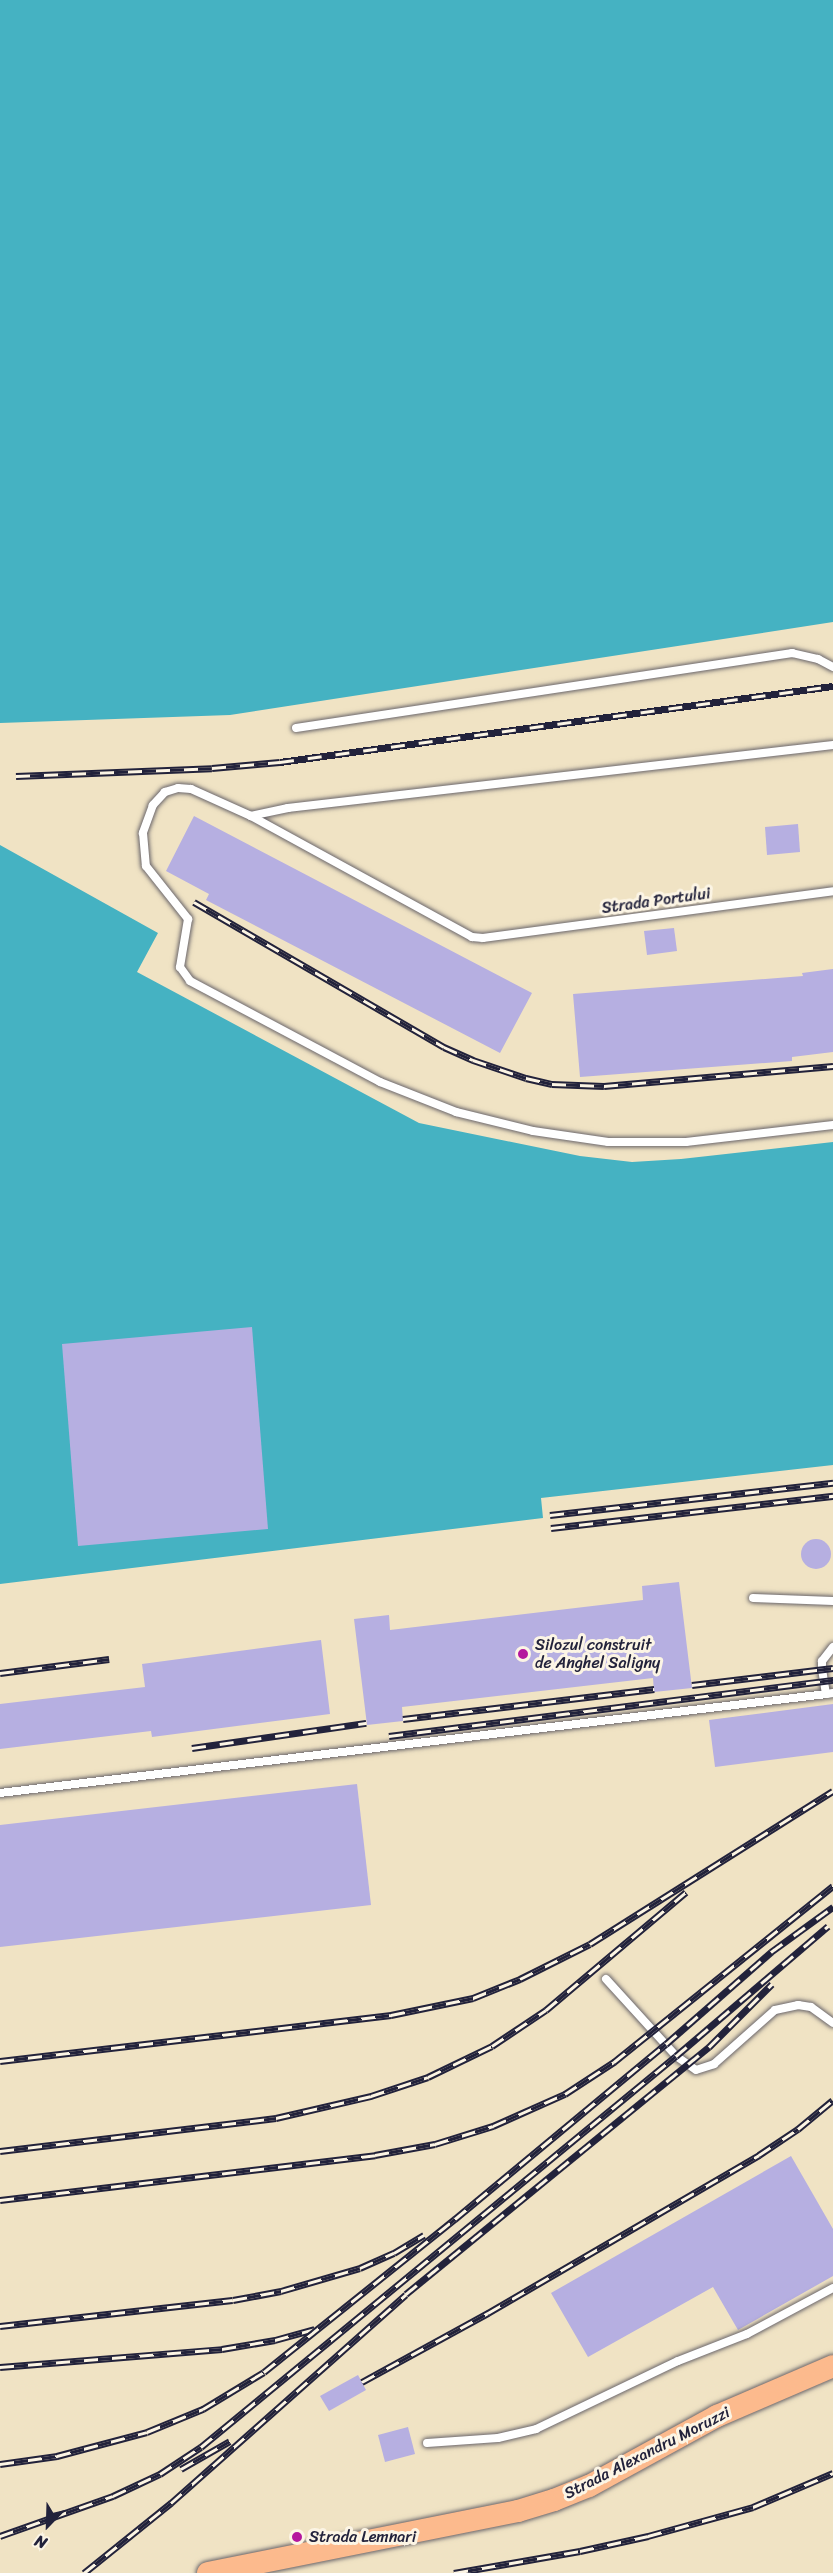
<!DOCTYPE html>
<html>
<head>
<meta charset="utf-8">
<style>
  body { margin:0 }
  #map { position:relative; width:833px; height:2573px; overflow:hidden; background:#f0e3c4; font-family:Sriracha,sans-serif }
  div>[style] { position:absolute }
  [style*='--x'] { left:calc(var(--x)*1px); top:calc(var(--y)*1px); width:calc(var(--w)*1px); rotate:calc(var(--a)*1deg) }
  .water>* { inset:0; background:#45b2c2 }
  .building>* { inset:0; background:#b6afe1 }
  .round { border-radius:50% }
  .roads { filter:drop-shadow(0 0 2px #6a666b) drop-shadow(0 0 2px #6a666b) }
  .service>* { height:8px; margin:-4px; padding:0 4px; transform-origin:4px; border-radius:4px; background:#fff }
  .primary>* { height:22px; margin:-11px; padding:0 11px; transform-origin:11px; border-radius:11px; background:#fcba8d }
  .rail>* { height:7px; margin-top:-3.5px; transform-origin:0; background:repeating-linear-gradient(90deg,#fcf5e5 0 14px,#22223b 0 28px); box-sizing:border-box; border-block:2px solid #22223b }
  .dots>* { width:16px; height:16px; translate:-50% -50%; box-sizing:border-box; border:3px solid #fcf5e5; border-radius:50% }
  span { translate:-50% -50%; white-space:nowrap; text-align:center; line-height:1.15; -webkit-text-stroke:6px #fcf5e5; paint-order:stroke }
  .street-label { font-size:16px; color:#22223b }
  .poi-label { font-size:16px; color:#22223b }
  .left { translate:0 -50%; text-align:left }
  .north { position:absolute; left:18px; top:2495px; width:60px; height:60px; -webkit-text-stroke:4px #fcf5e5; paint-order:stroke; rotate:203deg; font-size:16px; font-weight:700; line-height:24px; text-align:center; color:#22223b }
  .north::after { content:''; display:block; margin:auto; width:21px; height:27px; background:#22223b; clip-path:polygon(50% 0,100% 100%,50% 72%,0 100%) }
</style>
</head>
<body>
<div id="map">
  <div class="water">
    <div style="clip-path:polygon(0 0,833px 0,833px 622px,230px 715px,0 723px)"></div>
    <div style="clip-path:polygon(0 845px,158px 933px,137px 972px,419px 1123px,580px 1156px,632px 1162px,681px 1159px,833px 1142px,833px 1465px,541px 1498px,543px 1518px,0 1584px)"></div>
  </div>
  <div class="building">
    <div style="clip-path:polygon(194px 816px,532px 993px,500px 1053px,206px 900px,209px 894px,166px 871px)"></div>
    <div style="clip-path:polygon(798px 824px,800px 852px,767px 855px,765px 827px)"></div>
    <div style="clip-path:polygon(674px 928px,677px 951px,647px 955px,644px 931px)"></div>
    <div style="clip-path:polygon(833px 969px,833px 1052px,792px 1057px,792px 1061px,580px 1077px,573px 994px,803px 976px,802px 973px)"></div>
    <div style="clip-path:polygon(252px 1327px,268px 1529px,78px 1546px,62px 1344px)"></div>
    <div class="round" style="left:801px;top:1539px;width:30px;height:30px"></div>
    <div style="clip-path:polygon(679px 1582px,692px 1688px,654px 1692px,653px 1678px,402px 1707px,403px 1721px,367px 1725px,354px 1619px,389px 1615px,390px 1630px,643px 1600px,642px 1586px)"></div>
    <div style="clip-path:polygon(321px 1640px,330px 1714px,152px 1737px,151px 1731px,0 1749px,0 1704px,145px 1687px,142px 1664px)"></div>
    <div style="clip-path:polygon(833px 1704px,833px 1752px,715px 1767px,709px 1720px)"></div>
    <div style="clip-path:polygon(357px 1784px,371px 1905px,0 1947px,0 1825px)"></div>
    <div style="clip-path:polygon(791px 2156px,833px 2229px,833px 2276px,738px 2330px,713px 2287px,588px 2357px,551px 2293px)"></div>
    <div style="clip-path:polygon(358px 2375px,366px 2390px,329px 2411px,320px 2396px)"></div>
    <div style="clip-path:polygon(408px 2427px,415px 2454px,385px 2462px,378px 2435px)"></div>
  </div>
  <div class="roads">
    <div class="service">
      <div style="--x:296;--y:728;--w:502;--a:-8.6"></div>
      <div style="--x:792;--y:653;--w:27;--a:13"></div>
      <div style="--x:818;--y:659;--w:17;--a:28"></div>
      <div style="--x:833;--y:745;--w:549;--a:173.41"></div>
      <div style="--x:288;--y:808;--w:38;--a:168"></div>
      <div style="--x:251;--y:816;--w:66;--a:-155.8"></div>
      <div style="--x:191;--y:789;--w:13;--a:-176"></div>
      <div style="--x:178;--y:788;--w:14;--a:163"></div>
      <div style="--x:165;--y:792;--w:18;--a:133"></div>
      <div style="--x:153;--y:805;--w:30;--a:110"></div>
      <div style="--x:143;--y:833;--w:33;--a:85"></div>
      <div style="--x:146;--y:866;--w:68;--a:51.6"></div>
      <div style="--x:188;--y:919;--w:49;--a:99.5"></div>
      <div style="--x:180;--y:967;--w:17;--a:54"></div>
      <div style="--x:190;--y:981;--w:215;--a:28"></div>
      <div style="--x:380;--y:1082;--w:82;--a:21.5"></div>
      <div style="--x:456;--y:1112;--w:79;--a:13.9"></div>
      <div style="--x:533;--y:1131;--w:76;--a:8.3"></div>
      <div style="--x:608;--y:1142;--w:78;--a:0"></div>
      <div style="--x:686;--y:1142;--w:148;--a:-6.6"></div>
      <div style="--x:251;--y:816;--w:252;--a:28.7"></div>
      <div style="--x:472;--y:937;--w:11;--a:5"></div>
      <div style="--x:483;--y:938;--w:353;--a:-7.6"></div>
      <div style="--x:753;--y:1598;--w:80;--a:2.1"></div>
      <div style="--x:833;--y:1647;--w:18;--a:128"></div>
      <div style="--x:822;--y:1661;--w:8;--a:90"></div>
      <div style="--x:822;--y:1669;--w:25;--a:81"></div>
      <div style="--x:826;--y:1694;--w:7;--a:-8"></div>
      <div style="--x:0;--y:1793;--w:832;--a:-6.83"></div>
      <div style="--x:606;--y:1979;--w:104;--a:47.7"></div>
      <div style="--x:676;--y:2056;--w:24;--a:35"></div>
      <div style="--x:696;--y:2070;--w:19;--a:-18"></div>
      <div style="--x:714;--y:2064;--w:81;--a:-41.5"></div>
      <div style="--x:775;--y:2010;--w:24;--a:-12"></div>
      <div style="--x:798;--y:2005;--w:13;--a:9"></div>
      <div style="--x:811;--y:2007;--w:27;--a:36"></div>
      <div style="--x:427;--y:2443;--w:71;--a:-4"></div>
      <div style="--x:498;--y:2438;--w:39;--a:-13"></div>
      <div style="--x:536;--y:2429;--w:157;--a:-25.6"></div>
      <div style="--x:678;--y:2361;--w:74;--a:-21.4"></div>
      <div style="--x:747;--y:2334;--w:98;--a:-28.1"></div>
    </div>
    <div class="primary">
      <div style="--x:208;--y:2573;--w:316;--a:-11.3"></div>
      <div style="--x:518;--y:2511;--w:38;--a:-17"></div>
      <div style="--x:554;--y:2500;--w:38;--a:-22"></div>
      <div style="--x:589;--y:2486;--w:146;--a:-28.7"></div>
      <div style="--x:717;--y:2416;--w:126;--a:-23.3"></div>
    </div>
  </div>
  <div class="rail">
    <div style="--x:16;--y:776;--w:196;--a:-2.3"></div>
    <div style="--x:212;--y:768;--w:68;--a:-5"></div>
    <div style="--x:280;--y:762;--w:558;--a:-7.83"></div>
    <div style="--x:194;--y:902;--w:289;--a:30.1"></div>
    <div style="--x:444;--y:1047;--w:32;--a:24"></div>
    <div style="--x:473;--y:1060;--w:56;--a:18.8"></div>
    <div style="--x:526;--y:1078;--w:27;--a:13"></div>
    <div style="--x:552;--y:1084;--w:52;--a:2.2"></div>
    <div style="--x:604;--y:1086;--w:230;--a:-5"></div>
    <div style="--x:550;--y:1515;--w:285;--a:-6.5"></div>
    <div style="--x:551;--y:1528;--w:284;--a:-6.5"></div>
    <div style="--x:0;--y:1673;--w:110;--a:-7.3"></div>
    <div style="--x:692;--y:1685;--w:142;--a:-6.9"></div>
    <div style="--x:403;--y:1719;--w:253;--a:-6.8"></div>
    <div style="--x:389;--y:1736;--w:448;--a:-7.2"></div>
    <div style="--x:192;--y:1748;--w:176;--a:-8.2"></div>
    <div style="--x:0;--y:2061;--w:394;--a:-6.7"></div>
    <div style="--x:391;--y:2015;--w:84;--a:-11.7"></div>
    <div style="--x:473;--y:1998;--w:51;--a:-22"></div>
    <div style="--x:520;--y:1979;--w:78;--a:-26.6"></div>
    <div style="--x:590;--y:1944;--w:287;--a:-32.2"></div>
    <div style="--x:0;--y:2151;--w:278;--a:-6.8"></div>
    <div style="--x:276;--y:2118;--w:98;--a:-13"></div>
    <div style="--x:371;--y:2096;--w:60;--a:-18.4"></div>
    <div style="--x:428;--y:2077;--w:71;--a:-25.8"></div>
    <div style="--x:492;--y:2046;--w:65;--a:-33.7"></div>
    <div style="--x:546;--y:2010;--w:183;--a:-40.1"></div>
    <div style="--x:0;--y:2200;--w:378;--a:-6.8"></div>
    <div style="--x:375;--y:2155;--w:61;--a:-10.4"></div>
    <div style="--x:435;--y:2144;--w:61;--a:-17.2"></div>
    <div style="--x:493;--y:2126;--w:79;--a:-24"></div>
    <div style="--x:565;--y:2094;--w:59;--a:-33.1"></div>
    <div style="--x:614;--y:2062;--w:281;--a:-38.8"></div>
    <div style="--x:0;--y:2326;--w:234;--a:-6.4"></div>
    <div style="--x:233;--y:2300;--w:49;--a:-10.6"></div>
    <div style="--x:281;--y:2291;--w:82;--a:-16.2"></div>
    <div style="--x:360;--y:2268;--w:37;--a:-24"></div>
    <div style="--x:394;--y:2253;--w:35;--a:-31"></div>
    <div style="--x:0;--y:2367;--w:223;--a:-4.6"></div>
    <div style="--x:222;--y:2349;--w:54;--a:-9.6"></div>
    <div style="--x:275;--y:2340;--w:41;--a:-15.4"></div>
    <div style="--x:362;--y:2382;--w:144;--a:-28.7"></div>
    <div style="--x:488;--y:2313;--w:314;--a:-30.2"></div>
    <div style="--x:759;--y:2155;--w:47;--a:-33.7"></div>
    <div style="--x:798;--y:2129;--w:45;--a:-39.6"></div>
    <div style="--x:0;--y:2464;--w:58;--a:-8"></div>
    <div style="--x:57;--y:2456;--w:93;--a:-14.9"></div>
    <div style="--x:147;--y:2432;--w:61;--a:-22.3"></div>
    <div style="--x:203;--y:2409;--w:71;--a:-31.2"></div>
    <div style="--x:264;--y:2372;--w:245;--a:-38.7"></div>
    <div style="--x:455;--y:2219;--w:274;--a:-39.7"></div>
    <div style="--x:666;--y:2044;--w:140;--a:-41.2"></div>
    <div style="--x:771;--y:1952;--w:77;--a:-36"></div>
    <div style="--x:181;--y:2469;--w:56;--a:-29.7"></div>
    <div style="--x:0;--y:2536;--w:120;--a:-19.5"></div>
    <div style="--x:113;--y:2496;--w:52;--a:-25.1"></div>
    <div style="--x:160;--y:2474;--w:49;--a:-33.4"></div>
    <div style="--x:201;--y:2447;--w:615;--a:-39.46"></div>
    <div style="--x:676;--y:2056;--w:200;--a:-40.5"></div>
    <div style="--x:84;--y:2573;--w:112;--a:-38.8"></div>
    <div style="--x:171;--y:2503;--w:314;--a:-41.6"></div>
    <div style="--x:406;--y:2294;--w:391;--a:-39.2"></div>
    <div style="--x:709;--y:2047;--w:89;--a:-45"></div>
    <div style="--x:454;--y:2573;--w:128;--a:-9.9"></div>
    <div style="--x:580;--y:2551;--w:70;--a:-12.4"></div>
    <div style="--x:648;--y:2536;--w:109;--a:-15.4"></div>
    <div style="--x:753;--y:2507;--w:87;--a:-23"></div>
  </div>
  <div class="dots">
    <div style="left:523px;top:1654px;background:#b5179e"></div>
    <div style="left:297px;top:2537px;background:#b5179e"></div>
  </div>
  <div class="street-label">
    <span style="left:656px;top:901px;rotate:-8deg">Strada Portului</span>
    <span style="left:647px;top:2453px;rotate:-27deg">Strada Alexandru Moruzzi</span>
  </div>
  <div class="poi-label">
    <span class="left" style="left:535px;top:1654px">Silozul construit<br>de Anghel Saligny</span>
    <span class="left" style="left:309px;top:2537px">Strada Lemnari</span>
  </div>
  <div class="north">N</div>
</div>
</body>
</html>
